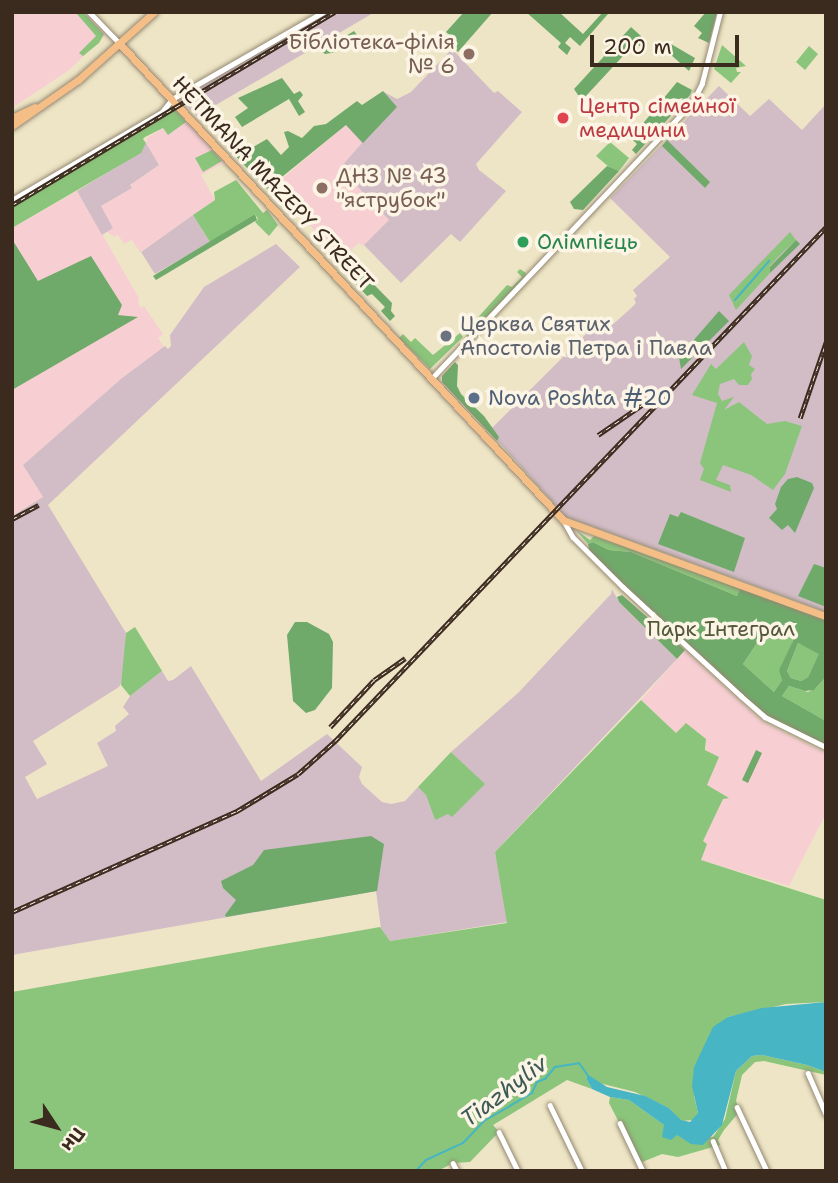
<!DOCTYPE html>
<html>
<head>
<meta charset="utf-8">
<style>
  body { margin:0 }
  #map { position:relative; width:838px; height:1183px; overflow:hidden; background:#eee5c6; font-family:"Shantell Sans",sans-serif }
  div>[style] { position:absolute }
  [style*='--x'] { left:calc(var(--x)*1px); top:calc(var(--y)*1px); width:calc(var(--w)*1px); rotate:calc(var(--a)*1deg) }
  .built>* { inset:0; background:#f7cfd3 }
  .industrial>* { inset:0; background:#d2bdc7 }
  .green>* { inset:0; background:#8ac57b }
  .forest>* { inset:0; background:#6faa6b }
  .water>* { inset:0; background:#47b5c3 }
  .stream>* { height:2px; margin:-1px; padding:0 1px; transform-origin:1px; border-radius:1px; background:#47b5c3 }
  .roads { filter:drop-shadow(0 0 2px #948872) drop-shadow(0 0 2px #948872) }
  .minor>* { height:4.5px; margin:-2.25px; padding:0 2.25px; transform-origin:2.25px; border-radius:2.25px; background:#fff }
  .tertiary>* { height:5px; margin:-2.5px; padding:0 2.5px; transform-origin:2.5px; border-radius:2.5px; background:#fff }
  .primary>* { height:7px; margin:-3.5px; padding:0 3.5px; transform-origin:3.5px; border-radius:3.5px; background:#f6be87 }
  .rail>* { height:4.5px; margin-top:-2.25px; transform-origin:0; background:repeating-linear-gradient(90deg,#fcf5e5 0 5px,#3b2a1e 0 10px); box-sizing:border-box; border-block:2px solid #3b2a1e }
  .dots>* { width:19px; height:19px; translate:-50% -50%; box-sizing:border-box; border:4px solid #fcf5e5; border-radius:50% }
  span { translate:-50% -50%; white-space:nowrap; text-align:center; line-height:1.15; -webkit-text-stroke:7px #fcf5e5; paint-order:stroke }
  .education-label { font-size:21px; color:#785e54 }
  .right { translate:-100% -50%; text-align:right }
  .left { translate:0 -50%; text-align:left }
  .health-label { font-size:21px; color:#be3a42 }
  .street-label { font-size:21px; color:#3b2a1e }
  .leisure-label { font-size:21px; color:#27864d }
  .worship-label { font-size:21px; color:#5b616d }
  .service-label { font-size:21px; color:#4e5e75 }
  .park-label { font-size:21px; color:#53583a }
  .water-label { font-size:23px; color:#3f5b58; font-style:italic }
  .frame { position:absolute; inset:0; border:14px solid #3b2a1e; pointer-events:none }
  .north { position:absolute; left:21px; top:1092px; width:70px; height:70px; -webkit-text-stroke:5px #fcf5e5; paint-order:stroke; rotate:126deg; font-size:19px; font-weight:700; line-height:28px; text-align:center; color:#3b2a1e }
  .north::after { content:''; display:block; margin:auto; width:24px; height:32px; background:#3b2a1e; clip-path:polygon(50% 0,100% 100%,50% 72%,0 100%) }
  .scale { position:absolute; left:590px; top:35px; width:149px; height:32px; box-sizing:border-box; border:4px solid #3b2a1e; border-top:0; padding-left:9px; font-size:21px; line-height:24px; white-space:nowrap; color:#3b2a1e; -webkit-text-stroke:5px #fcf5e5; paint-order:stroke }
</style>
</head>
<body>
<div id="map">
  <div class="built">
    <div style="clip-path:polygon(12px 12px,89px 12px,109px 32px,68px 71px,12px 108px)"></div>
    <div style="clip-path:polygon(187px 121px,225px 162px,201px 175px,215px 200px,140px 252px,132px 240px,124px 244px,118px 235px,114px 237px,107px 232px,101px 206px,132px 188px,130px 185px,159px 165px,146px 143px,147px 138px,163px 128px,169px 134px)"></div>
    <div style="clip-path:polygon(346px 125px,363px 143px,340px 168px,389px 220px,363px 246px,359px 243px,341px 260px,298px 212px,303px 207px,279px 181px)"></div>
    <div style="clip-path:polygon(77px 191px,139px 298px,138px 303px,141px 308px,144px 306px,163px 334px,158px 338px,164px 347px,122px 378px,23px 465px,43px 497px,12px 516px,12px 228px)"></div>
    <div style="clip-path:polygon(685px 650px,763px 722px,826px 753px,826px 813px,789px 886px,700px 860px,707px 786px,706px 739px,686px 724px,677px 734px,641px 700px)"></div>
  </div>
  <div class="industrial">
    <div style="clip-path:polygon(329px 12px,375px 12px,197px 116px,179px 98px)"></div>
    <div style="clip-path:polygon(452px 49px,494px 93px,498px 91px,522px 112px,476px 164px,479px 170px,506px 191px,460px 242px,451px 234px,401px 283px,364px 245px,389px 220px,340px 168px,362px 143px,346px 125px,384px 92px,397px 99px,411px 92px)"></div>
    <div style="clip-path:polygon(719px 86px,750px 116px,769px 99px,802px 130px,826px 104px,826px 612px,566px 517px,489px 431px,602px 318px,611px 326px,629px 310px,636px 303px,634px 299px,637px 296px,633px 290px,670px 257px,610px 198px)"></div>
    <div style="clip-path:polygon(146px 143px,159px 165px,130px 185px,132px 188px,101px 206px,113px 228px,102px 235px,77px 191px,140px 153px)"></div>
    <div style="clip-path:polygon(193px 215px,210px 242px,155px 274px,141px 252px)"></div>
    <div style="clip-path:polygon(276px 244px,300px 267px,48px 505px,126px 633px,123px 680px,119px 687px,33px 741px,47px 764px,25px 777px,37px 799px,108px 766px,97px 743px,116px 731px,115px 726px,129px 714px,123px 707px,130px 696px,162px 671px,168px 681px,173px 680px,191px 666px,261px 781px,327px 734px,362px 767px,359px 777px,362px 784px,382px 802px,391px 804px,405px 801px,418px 787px,426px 794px,435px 820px,484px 784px,451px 752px,518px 693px,611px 594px,612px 589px,619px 602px,677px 659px,495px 852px,508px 922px,390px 941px,381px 929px,376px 891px,12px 955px,12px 516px,43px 497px,23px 465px,122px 378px,165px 346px,168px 349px,171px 346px,170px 335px,204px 287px)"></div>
  </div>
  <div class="green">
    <div style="clip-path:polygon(83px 12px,104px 34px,99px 43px,83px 56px,79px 53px,96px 36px,76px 13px)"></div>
    <div style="clip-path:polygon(722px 45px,746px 66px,736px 68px,737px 72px,741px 72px,731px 83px,714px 69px)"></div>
    <div style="clip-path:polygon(809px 46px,818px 54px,805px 70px,796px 62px)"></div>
    <div style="clip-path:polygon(169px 102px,186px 122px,168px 135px,163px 128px,145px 137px,143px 139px,146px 143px,141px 153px,12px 228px,12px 200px,162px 112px)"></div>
    <div style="clip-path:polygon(610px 142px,629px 158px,619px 171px,609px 167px,596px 156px)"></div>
    <div style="clip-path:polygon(212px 150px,222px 161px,203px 172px,195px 158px)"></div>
    <div style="clip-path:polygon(236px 180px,263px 213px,267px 210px,278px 225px,269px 236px,255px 222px,258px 219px,255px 214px,210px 242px,193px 215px,215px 200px,214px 192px)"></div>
    <div style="clip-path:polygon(790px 232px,796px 240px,782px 253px,770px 266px,770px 273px,736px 310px,729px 295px)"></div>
    <div style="clip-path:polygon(520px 269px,526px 273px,525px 278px,469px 338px,464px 333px,507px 285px,512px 287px,522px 277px,517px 272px)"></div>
    <div style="clip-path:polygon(460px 333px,463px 337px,430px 369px,399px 338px,403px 334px,411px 342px,415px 338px,433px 355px)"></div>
    <div style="clip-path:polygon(744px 342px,752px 356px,749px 365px,755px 369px,751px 374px,752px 379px,748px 385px,739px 385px,734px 379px,720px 384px,718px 394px,722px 401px,734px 397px,724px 410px,739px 402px,767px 424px,785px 421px,802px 426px,785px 474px,773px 490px,751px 475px,723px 465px,716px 480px,730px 485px,731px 492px,700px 480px,704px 469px,700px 463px,717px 403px,692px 395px,711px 364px,716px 369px)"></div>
    <div style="clip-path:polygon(576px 530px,590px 540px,594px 536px,740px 588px,737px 596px,631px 552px,609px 550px,593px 542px,588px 544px)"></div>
    <div style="clip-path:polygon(135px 627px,162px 671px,130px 696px,121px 685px,126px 633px)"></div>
    <div style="clip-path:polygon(781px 629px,791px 635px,793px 641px,782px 680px,774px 692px,743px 664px,759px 640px,773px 639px)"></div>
    <div style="clip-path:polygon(798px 643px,820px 653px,808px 677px,801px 681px,791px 678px,787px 671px)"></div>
    <div style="clip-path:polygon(826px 677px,826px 721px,782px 696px,789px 686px,808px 692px,816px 688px)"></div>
    <div style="clip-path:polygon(641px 700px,676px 733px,686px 723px,706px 739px,705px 750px,719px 757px,707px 785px,729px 798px,723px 799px,703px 841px,707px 844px,701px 860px,826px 900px,826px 1002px,786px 1004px,728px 1017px,694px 1067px,694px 1096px,698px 1113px,693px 1120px,681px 1121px,669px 1108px,635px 1092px,587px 1080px,592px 1089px,567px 1080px,493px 1125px,499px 1132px,470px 1162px,453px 1163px,438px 1171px,12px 1171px,12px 992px,380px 927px,390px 941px,507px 923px,495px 852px)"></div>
    <div style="clip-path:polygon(451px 752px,485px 784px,452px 817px,448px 814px,435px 820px,426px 795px,418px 787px)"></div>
    <div style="clip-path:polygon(762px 1055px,807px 1065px,826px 1072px,826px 1075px,764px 1061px,755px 1062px,742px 1075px,736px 1101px,740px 1111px,724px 1130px,718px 1140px,720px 1145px,678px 1157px,662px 1154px,640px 1163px,609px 1103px,610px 1097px,629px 1100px,685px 1140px,713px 1137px,725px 1119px,736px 1071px,752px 1056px)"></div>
  </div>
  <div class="forest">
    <div style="clip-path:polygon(464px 12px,493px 12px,458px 52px,448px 42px,452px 37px,446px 32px)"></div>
    <div style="clip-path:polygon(526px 12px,559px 12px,583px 34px,603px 12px,613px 12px,608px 14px,580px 46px,570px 37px,565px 43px,571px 48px,567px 55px,558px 47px,561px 43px)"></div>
    <div style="clip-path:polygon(706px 12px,717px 12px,709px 43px,698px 38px,702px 33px,694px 26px)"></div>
    <div style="clip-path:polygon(631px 27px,641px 36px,643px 48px,635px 43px,585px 97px,578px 95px,574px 89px)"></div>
    <div style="clip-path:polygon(354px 31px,358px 36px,337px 52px,325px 54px,321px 51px)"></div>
    <div style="clip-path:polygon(671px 44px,695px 58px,689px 71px,660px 45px)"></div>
    <div style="clip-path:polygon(282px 78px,294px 94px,300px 91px,303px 95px,298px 101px,305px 112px,299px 116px,289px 99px,242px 127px,235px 117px,248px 108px,238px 98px)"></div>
    <div style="clip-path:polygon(677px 82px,692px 90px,690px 95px,636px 154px,632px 150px,637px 144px,631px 138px)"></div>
    <div style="clip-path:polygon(383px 91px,397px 107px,363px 143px,346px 125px,267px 189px,231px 151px,238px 148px,246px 151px,267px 139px,281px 155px,289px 147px,284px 132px,288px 131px,302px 138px,314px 126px,326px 124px,357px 101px,362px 105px)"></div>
    <div style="clip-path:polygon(667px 140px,710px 182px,705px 188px,662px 146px)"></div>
    <div style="clip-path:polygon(607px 166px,619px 171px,583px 210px,574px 209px,570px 202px)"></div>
    <div style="clip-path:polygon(255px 214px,257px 220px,156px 280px,153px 276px)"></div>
    <div style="clip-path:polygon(12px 239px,38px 281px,91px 256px,122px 305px,118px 315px,138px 317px,12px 390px)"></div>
    <div style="clip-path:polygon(796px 240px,800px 244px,770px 273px,770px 267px)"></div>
    <div style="clip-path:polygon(351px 261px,392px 303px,391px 311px,395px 316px,390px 321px,381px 311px,385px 307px,372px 294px,367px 296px,343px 270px)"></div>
    <div style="clip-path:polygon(719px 311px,729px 321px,681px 369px,679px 357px)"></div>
    <div style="clip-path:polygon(455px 362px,458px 365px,457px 386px,461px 394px,484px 416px,499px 437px,497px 441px,442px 382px,442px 376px)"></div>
    <div style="clip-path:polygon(797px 477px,812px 483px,814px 488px,795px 533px,788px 525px,782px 530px,769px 518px,777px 509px,775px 504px,781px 487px,788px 479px)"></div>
    <div style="clip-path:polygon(681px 512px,745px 538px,734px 572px,658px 544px,670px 514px,678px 517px)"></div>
    <div style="clip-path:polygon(evenodd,593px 542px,609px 550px,631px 552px,737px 596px,740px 588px,826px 619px,826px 677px,814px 690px,805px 691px,789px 686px,782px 696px,826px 721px,826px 747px,765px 717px,590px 554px,588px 544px,593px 542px,781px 629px,791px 635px,793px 641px,779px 670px,782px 680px,774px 692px,743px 664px,759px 640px,773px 639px,781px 629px,593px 542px,798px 643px,819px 654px,808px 677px,801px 681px,791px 678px,787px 671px,798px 643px)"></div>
    <div style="clip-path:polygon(814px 564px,826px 568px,826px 607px,798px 596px)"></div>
    <div style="clip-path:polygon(622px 595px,685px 650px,677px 659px,619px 602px,617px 597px)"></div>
    <div style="clip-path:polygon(295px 622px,307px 622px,329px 634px,333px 642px,332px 688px,315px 710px,306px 713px,293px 701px,287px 635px)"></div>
    <div style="clip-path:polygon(756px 750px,762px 753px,748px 783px,742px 780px)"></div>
    <div style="clip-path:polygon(371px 836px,384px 844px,377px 891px,226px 917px,225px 915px,236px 900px,223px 888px,221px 881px,253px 865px,264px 850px)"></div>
  </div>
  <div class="water">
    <div style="clip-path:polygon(826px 1002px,826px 1072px,807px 1065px,762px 1055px,752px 1056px,736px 1071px,722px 1125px,703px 1145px,691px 1144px,677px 1135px,671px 1140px,662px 1137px,664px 1125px,629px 1100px,610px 1097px,592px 1089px,587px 1080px,587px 1074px,607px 1087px,645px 1096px,669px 1108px,681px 1120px,690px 1122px,698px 1113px,692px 1086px,694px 1067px,713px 1027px,728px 1017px,762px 1008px)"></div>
  </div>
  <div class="stream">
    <div style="--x:735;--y:300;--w:52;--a:-48.9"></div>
    <div style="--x:416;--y:1171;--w:15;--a:-48"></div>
    <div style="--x:426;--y:1160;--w:41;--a:-24.7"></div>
    <div style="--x:463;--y:1143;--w:30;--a:-46"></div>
    <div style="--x:484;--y:1121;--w:56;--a:-30.3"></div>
    <div style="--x:532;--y:1093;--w:12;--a:-66"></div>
    <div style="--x:537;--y:1082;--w:9;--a:-21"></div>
    <div style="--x:545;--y:1079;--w:16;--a:-50"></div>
    <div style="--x:555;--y:1067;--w:24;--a:-9"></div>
    <div style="--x:579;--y:1063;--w:14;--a:54"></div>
  </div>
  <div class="roads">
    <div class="minor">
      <div style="--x:12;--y:200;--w:174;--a:-30.4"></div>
      <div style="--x:162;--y:112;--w:16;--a:-52"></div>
      <div style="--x:172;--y:99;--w:174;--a:-29.9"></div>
      <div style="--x:431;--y:379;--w:380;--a:-46.6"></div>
      <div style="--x:692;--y:103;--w:22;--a:-63"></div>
      <div style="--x:702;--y:83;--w:73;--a:-75.8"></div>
      <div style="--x:564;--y:521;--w:18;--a:61"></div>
      <div style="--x:573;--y:537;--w:71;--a:45"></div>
      <div style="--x:623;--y:587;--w:161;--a:42.7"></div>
      <div style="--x:741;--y:696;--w:32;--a:41"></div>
      <div style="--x:765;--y:717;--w:68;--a:26.2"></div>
      <div style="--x:808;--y:1073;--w:45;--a:66.3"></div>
      <div style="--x:550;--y:1105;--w:73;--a:64.1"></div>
      <div style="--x:737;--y:1107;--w:71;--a:64.9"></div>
      <div style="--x:620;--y:1123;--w:53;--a:64.4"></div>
      <div style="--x:499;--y:1132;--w:43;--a:64"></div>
      <div style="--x:713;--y:1141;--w:33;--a:67"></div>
      <div style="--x:453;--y:1163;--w:9;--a:63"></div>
    </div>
    <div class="tertiary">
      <div style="--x:89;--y:12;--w:43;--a:45.9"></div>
    </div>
    <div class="primary">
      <div style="--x:119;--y:43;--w:652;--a:47.05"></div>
      <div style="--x:563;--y:520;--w:280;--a:20.1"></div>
      <div style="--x:12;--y:118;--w:25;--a:-26"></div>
      <div style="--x:12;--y:126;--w:80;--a:-34.9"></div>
      <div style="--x:78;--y:80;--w:102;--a:-41.8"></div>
    </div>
  </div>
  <div class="rail">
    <div style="--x:12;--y:205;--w:376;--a:-30.9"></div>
    <div style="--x:800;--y:418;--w:80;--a:-71.1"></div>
    <div style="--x:598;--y:435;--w:69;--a:-34.4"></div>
    <div style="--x:12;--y:519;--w:30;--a:-28"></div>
    <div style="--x:330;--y:727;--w:64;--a:-46.9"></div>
    <div style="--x:374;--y:680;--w:38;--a:-35"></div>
    <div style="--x:12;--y:912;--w:247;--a:-24.2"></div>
    <div style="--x:237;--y:811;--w:71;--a:-31.2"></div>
    <div style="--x:298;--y:774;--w:50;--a:-41.7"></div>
    <div style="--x:335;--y:741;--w:711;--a:-46.31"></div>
  </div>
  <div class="dots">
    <div style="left:469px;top:54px;background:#8d6e63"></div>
    <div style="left:563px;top:118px;background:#e0444e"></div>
    <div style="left:322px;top:188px;background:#8d6e63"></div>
    <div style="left:523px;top:242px;background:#2e9e5b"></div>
    <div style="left:446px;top:336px;background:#6b7280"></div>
    <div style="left:474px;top:398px;background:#5c6f8a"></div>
  </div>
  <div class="education-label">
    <span class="right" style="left:455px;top:54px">Бібліотека-філія<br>№ 6</span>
    <span class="left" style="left:336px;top:188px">ДНЗ № 43<br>"яструбок"</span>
  </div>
  <div class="health-label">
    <span class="left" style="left:579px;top:118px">Центр сімейної<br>медицини</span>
  </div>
  <div class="street-label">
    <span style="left:273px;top:183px;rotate:47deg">HETMANA MAZEPY STREET</span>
  </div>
  <div class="leisure-label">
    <span class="left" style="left:537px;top:242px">Олімпієць</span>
  </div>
  <div class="worship-label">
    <span class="left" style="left:460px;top:336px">Церква Святих<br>Апостолів Петра і Павла</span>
  </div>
  <div class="service-label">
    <span class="left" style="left:488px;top:398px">Nova Poshta #20</span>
  </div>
  <div class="park-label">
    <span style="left:721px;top:629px">Парк Інтеграл</span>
  </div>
  <div class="water-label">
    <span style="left:504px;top:1091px;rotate:-37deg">Tiazhyliv</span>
  </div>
  <div class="frame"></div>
  <div class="north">Пн</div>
  <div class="scale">200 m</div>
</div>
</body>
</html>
